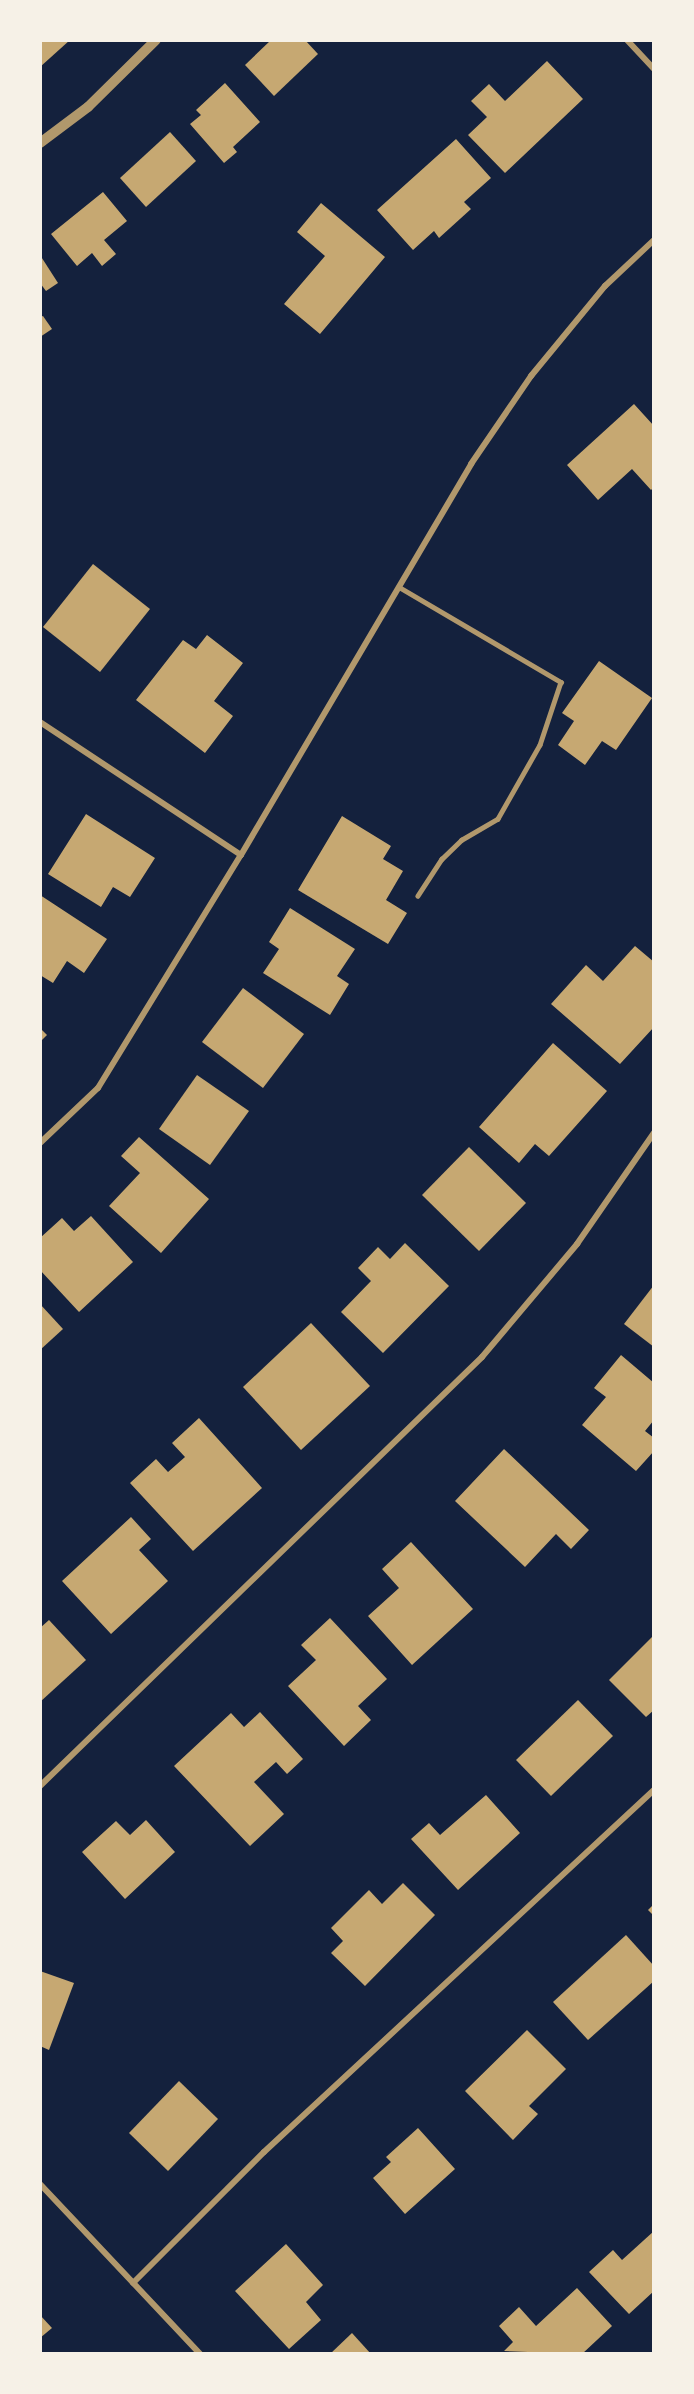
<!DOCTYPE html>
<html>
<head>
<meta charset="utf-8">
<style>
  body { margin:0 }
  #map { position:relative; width:694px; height:2394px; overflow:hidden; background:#14213d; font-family:Jost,sans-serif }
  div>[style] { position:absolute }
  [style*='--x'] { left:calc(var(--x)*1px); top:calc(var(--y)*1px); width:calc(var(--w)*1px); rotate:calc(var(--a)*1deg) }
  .building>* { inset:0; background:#c6a872 }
  .service>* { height:4.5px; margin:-2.25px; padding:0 2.25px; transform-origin:2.25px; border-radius:2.25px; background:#b1986c }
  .minor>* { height:6px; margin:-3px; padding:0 3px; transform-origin:3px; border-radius:3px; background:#b1986c }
  .tertiary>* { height:10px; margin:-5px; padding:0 5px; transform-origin:5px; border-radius:5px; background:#b1986c }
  span { translate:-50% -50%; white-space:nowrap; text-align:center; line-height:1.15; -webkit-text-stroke:6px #f6f1e7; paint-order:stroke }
  .frame { position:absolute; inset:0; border:42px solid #f6f1e7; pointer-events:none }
</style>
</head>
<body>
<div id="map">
  <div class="building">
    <div style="clip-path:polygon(40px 40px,70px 40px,40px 67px)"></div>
    <div style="clip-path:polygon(271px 40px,305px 40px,318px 54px,274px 96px,245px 65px)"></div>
    <div style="clip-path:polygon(547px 61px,583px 99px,505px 173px,468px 135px,487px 117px,471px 101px,489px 84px,505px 101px)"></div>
    <div style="clip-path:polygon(225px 83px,260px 122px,233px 147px,237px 152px,224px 163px,190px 124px,201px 115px,196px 110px)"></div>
    <div style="clip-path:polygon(170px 132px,196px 161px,146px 207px,120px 178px)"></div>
    <div style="clip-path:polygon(456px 139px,491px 178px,464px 202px,471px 209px,439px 238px,434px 231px,413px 250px,377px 210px)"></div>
    <div style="clip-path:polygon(103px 192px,127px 221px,104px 240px,116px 254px,102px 266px,92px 253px,77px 266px,51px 234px)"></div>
    <div style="clip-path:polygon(321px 203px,385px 257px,320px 334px,284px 304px,325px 256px,297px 232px)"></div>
    <div style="clip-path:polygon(40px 255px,58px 283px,46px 291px,40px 283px)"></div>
    <div style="clip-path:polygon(43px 316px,52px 329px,40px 337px,40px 317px)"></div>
    <div style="clip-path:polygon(634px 404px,654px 426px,654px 487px,651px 490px,632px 469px,598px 500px,567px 465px)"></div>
    <div style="clip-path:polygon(93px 564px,150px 609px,100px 672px,43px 627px)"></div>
    <div style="clip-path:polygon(207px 635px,243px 663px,214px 701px,233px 716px,205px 753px,136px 700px,183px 640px,196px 649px)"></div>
    <div style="clip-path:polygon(599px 661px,652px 698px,616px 750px,602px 741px,585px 765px,558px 745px,574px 721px,562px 713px)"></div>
    <div style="clip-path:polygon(86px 814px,155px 858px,130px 897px,113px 887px,101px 907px,48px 874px)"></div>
    <div style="clip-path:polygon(342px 816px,391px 846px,383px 859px,403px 871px,386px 900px,407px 913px,388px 944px,298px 890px)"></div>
    <div style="clip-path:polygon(40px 895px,107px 939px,84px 973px,67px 961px,53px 983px,40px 975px)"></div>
    <div style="clip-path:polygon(290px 908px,355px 949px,337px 976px,349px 984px,330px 1015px,263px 973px,279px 949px,269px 942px)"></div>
    <div style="clip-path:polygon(635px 946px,654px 962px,654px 1027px,620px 1064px,551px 1004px,586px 965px,603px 981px)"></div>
    <div style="clip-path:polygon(243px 988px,304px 1034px,263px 1088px,202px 1042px)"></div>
    <div style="clip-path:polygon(40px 1028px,47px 1035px,40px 1042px)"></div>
    <div style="clip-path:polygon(553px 1043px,607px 1091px,549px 1156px,535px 1144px,519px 1163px,479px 1127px)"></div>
    <div style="clip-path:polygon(197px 1075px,249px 1111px,210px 1165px,159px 1129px)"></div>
    <div style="clip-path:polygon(139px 1137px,209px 1199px,161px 1253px,109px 1206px,140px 1173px,121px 1156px)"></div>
    <div style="clip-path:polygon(469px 1147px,526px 1203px,479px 1251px,422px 1195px)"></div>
    <div style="clip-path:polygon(91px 1216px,133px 1262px,79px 1312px,40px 1270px,40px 1238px,62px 1218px,74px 1231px)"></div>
    <div style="clip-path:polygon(405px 1243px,449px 1286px,383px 1353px,341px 1312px,371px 1281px,358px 1268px,378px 1247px,390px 1259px)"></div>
    <div style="clip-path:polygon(654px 1285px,654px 1347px,624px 1324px)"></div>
    <div style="clip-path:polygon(40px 1304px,63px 1329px,40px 1350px)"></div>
    <div style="clip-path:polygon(311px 1323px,370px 1386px,301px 1450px,243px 1387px)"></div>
    <div style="clip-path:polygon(621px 1355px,654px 1383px,654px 1420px,645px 1431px,654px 1438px,654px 1451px,636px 1471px,582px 1425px,606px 1397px,594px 1388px)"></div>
    <div style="clip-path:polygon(199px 1418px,262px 1488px,193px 1551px,130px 1483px,156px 1459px,168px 1472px,185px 1457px,172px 1443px)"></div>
    <div style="clip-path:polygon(504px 1449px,589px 1530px,571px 1549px,556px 1534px,525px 1567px,455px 1501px)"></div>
    <div style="clip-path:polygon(131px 1517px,151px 1539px,139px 1550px,168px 1581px,111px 1634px,62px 1581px)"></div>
    <div style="clip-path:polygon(411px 1542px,473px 1609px,412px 1665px,368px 1616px,399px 1588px,382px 1569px)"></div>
    <div style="clip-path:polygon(330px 1618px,387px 1679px,358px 1706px,371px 1720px,344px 1746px,288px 1686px,316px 1660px,301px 1645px)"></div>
    <div style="clip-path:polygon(49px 1620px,86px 1660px,40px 1702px,40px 1628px)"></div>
    <div style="clip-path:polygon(654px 1635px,654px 1710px,646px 1717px,609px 1680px)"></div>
    <div style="clip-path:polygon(578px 1700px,613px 1736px,551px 1796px,516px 1760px)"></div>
    <div style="clip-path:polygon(260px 1712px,303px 1759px,287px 1774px,276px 1762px,254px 1782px,284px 1814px,250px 1846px,174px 1766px,231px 1713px,244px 1727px)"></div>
    <div style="clip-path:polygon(486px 1795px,520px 1833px,458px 1890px,411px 1839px,429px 1823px,440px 1835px)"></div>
    <div style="clip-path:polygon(146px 1820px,175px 1852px,125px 1899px,82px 1852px,116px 1821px,130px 1835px)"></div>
    <div style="clip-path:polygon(403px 1883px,435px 1915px,365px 1986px,331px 1953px,343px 1941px,331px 1928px,369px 1890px,382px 1904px)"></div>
    <div style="clip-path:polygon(654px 1904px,654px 1916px,648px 1910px)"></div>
    <div style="clip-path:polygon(626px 1935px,654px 1966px,654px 1981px,588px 2040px,553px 2002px)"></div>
    <div style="clip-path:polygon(40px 1971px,74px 1983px,49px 2050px,40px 2046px)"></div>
    <div style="clip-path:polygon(527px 2030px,566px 2069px,529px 2106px,538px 2114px,513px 2140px,465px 2091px)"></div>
    <div style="clip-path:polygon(179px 2081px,218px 2119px,168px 2171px,129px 2133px)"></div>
    <div style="clip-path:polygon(418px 2128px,455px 2169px,405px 2214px,373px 2178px,391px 2162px,386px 2157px)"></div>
    <div style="clip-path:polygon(654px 2231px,654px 2291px,629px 2314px,589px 2272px,613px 2250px,622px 2260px)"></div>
    <div style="clip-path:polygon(286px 2244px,323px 2285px,306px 2302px,321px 2320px,289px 2349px,235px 2291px)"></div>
    <div style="clip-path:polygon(577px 2288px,612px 2326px,582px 2354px,504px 2351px,513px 2342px,499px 2326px,519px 2307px,536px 2326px)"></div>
    <div style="clip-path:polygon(40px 2315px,52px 2328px,40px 2338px)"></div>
    <div style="clip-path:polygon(352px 2333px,371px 2354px,330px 2354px)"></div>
  </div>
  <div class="service">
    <div style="--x:399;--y:587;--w:188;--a:30.4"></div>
    <div style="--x:561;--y:682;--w:66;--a:108.4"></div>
    <div style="--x:540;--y:745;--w:85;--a:119.6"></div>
    <div style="--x:498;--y:819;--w:42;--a:149.7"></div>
    <div style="--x:462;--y:840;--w:28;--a:136"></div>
    <div style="--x:442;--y:859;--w:44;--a:123"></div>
  </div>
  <div class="minor">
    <div style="--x:627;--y:40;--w:40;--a:47"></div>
    <div style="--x:40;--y:722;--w:241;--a:33.5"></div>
    <div style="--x:40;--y:1143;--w:80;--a:-43.5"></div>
    <div style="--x:98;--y:1088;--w:273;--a:-58.5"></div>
    <div style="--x:241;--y:855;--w:454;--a:-59.5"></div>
    <div style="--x:471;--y:464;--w:107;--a:-55.7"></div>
    <div style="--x:531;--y:376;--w:117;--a:-50.6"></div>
    <div style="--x:605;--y:286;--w:67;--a:-43.2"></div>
    <div style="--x:40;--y:1786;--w:616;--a:-44.14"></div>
    <div style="--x:482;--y:1357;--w:148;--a:-49.9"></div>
    <div style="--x:577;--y:1244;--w:135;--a:-55.3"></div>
    <div style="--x:40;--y:2184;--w:233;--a:46.7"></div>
    <div style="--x:133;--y:2283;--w:185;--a:-45"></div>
    <div style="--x:264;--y:2152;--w:532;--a:-42.87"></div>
  </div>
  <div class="tertiary">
    <div style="--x:40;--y:143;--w:60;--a:-36.9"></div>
    <div style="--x:88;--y:107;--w:95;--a:-44.6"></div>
  </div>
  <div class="frame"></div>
</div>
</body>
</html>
